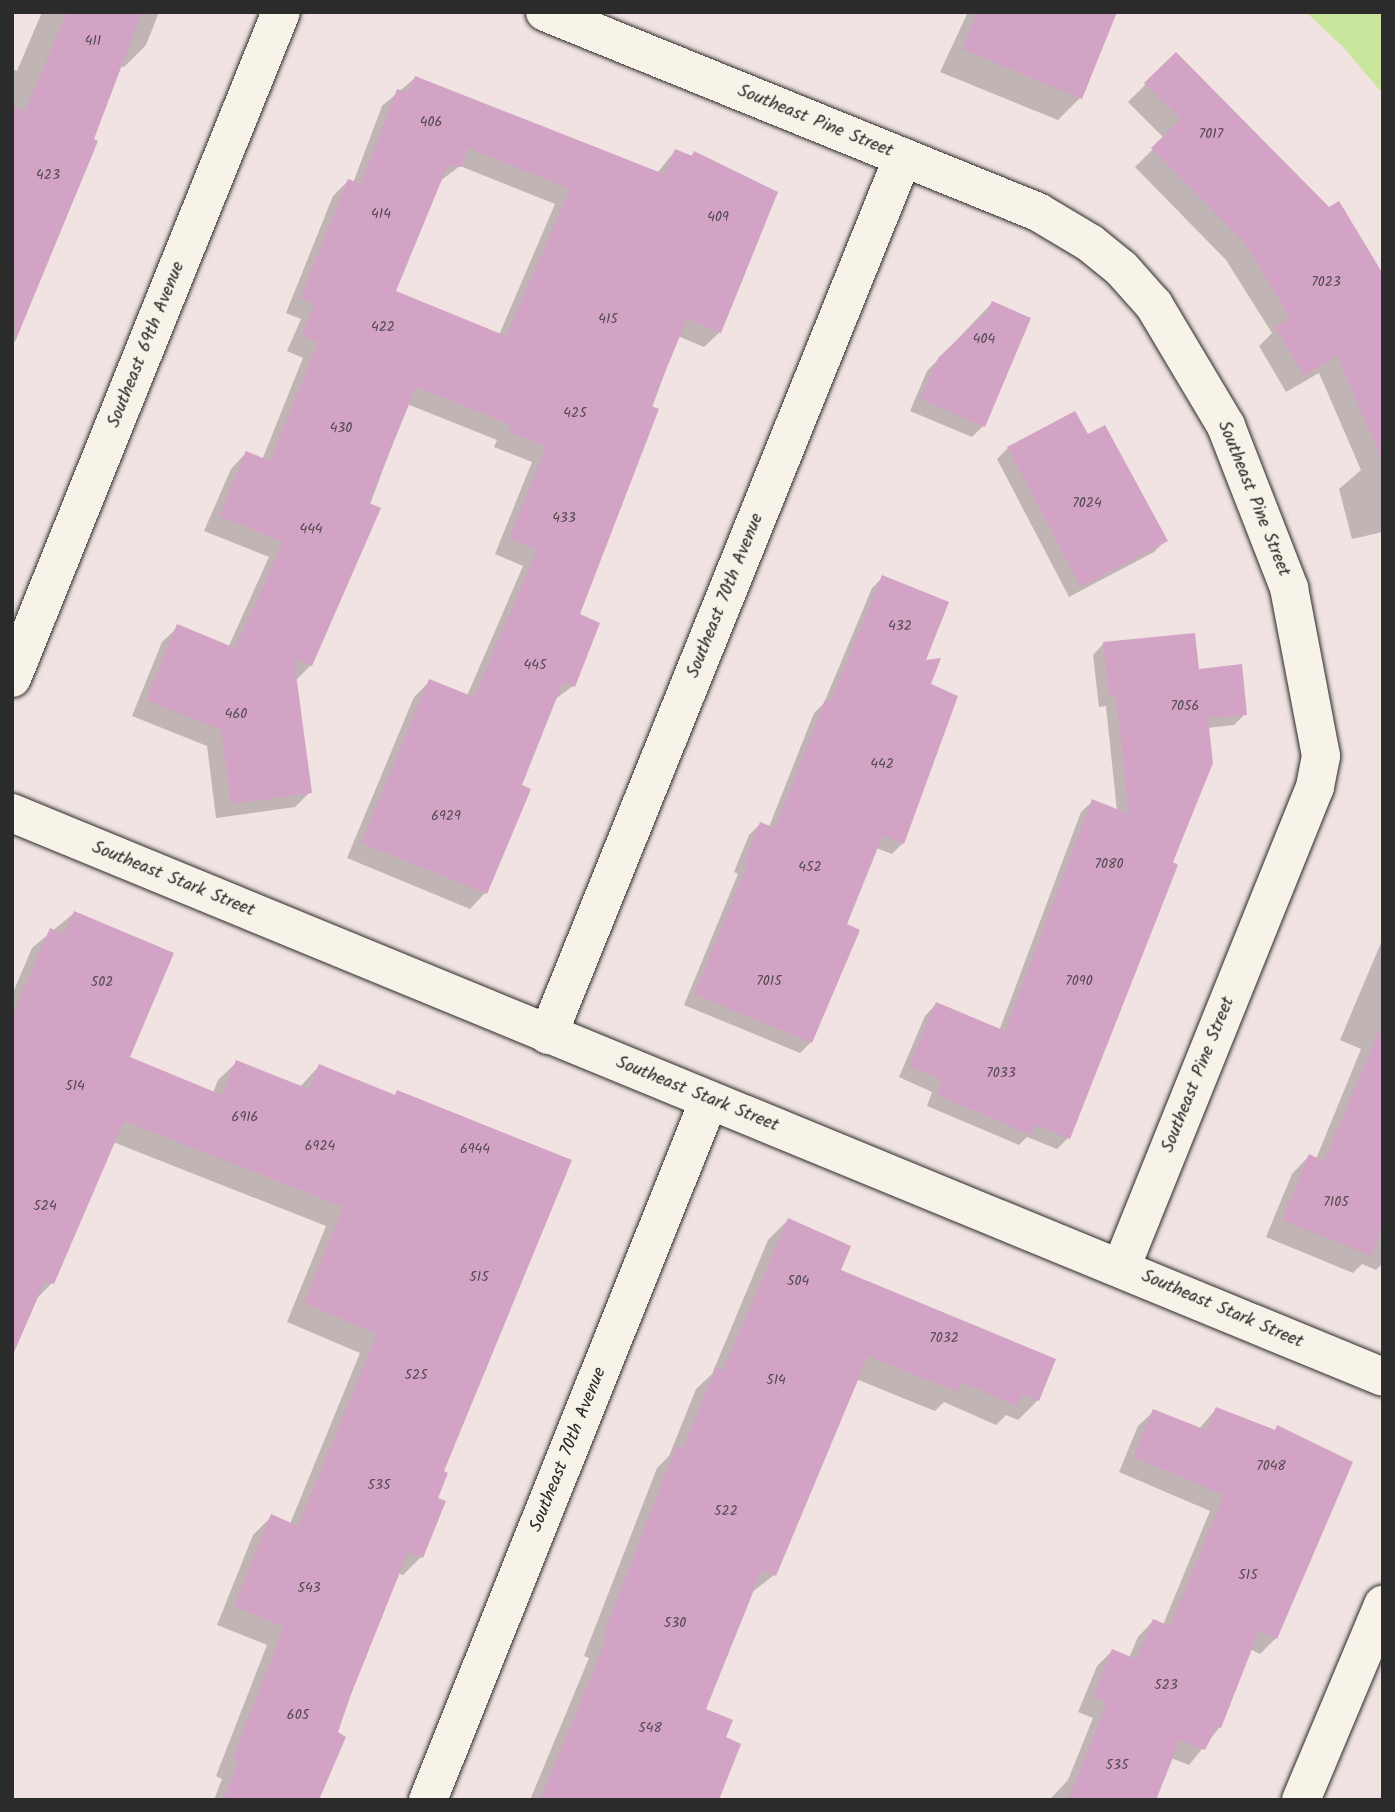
<!DOCTYPE html>
<html>
<head>
<meta charset="utf-8">
<style>
  body { margin:0 }
  #map { position:relative; width:1395px; height:1812px; overflow:hidden; background:#f0e3e1; font-family:Kalam,sans-serif }
  div>[style] { position:absolute }
  [style*='--x'] { left:calc(var(--x)*1px); top:calc(var(--y)*1px); width:calc(var(--w)*1px); rotate:calc(var(--a)*1deg) }
  .green>* { inset:0; background:#cae69d }
  .shadow>* { inset:0; background:#0003 }
  .building>* { inset:0; background:#d2a3c4 }
  .roads { filter:drop-shadow(0 0 2px #2b2b2b) drop-shadow(0 0 2px #2b2b2b) }
  .minor>* { height:38px; margin:-19px; padding:0 19px; transform-origin:19px; border-radius:19px; background:#f7f3e8 }
  span { translate:-50% -50%; white-space:nowrap; text-align:center; line-height:1.15; -webkit-text-stroke:5px #f7f3e8; paint-order:stroke }
  .number-label { font-size:14px; color:#554951 }
  .number-label span { -webkit-text-stroke-width:0 }
  .street-label { font-size:18px; color:#2b2b2b }
  .frame { position:absolute; inset:0; border:14px solid #2b2b2b; pointer-events:none }
</style>
</head>
<body>
<div id="map">
  <div class="green">
    <div style="clip-path:polygon(1306px 12px,1383px 12px,1383px 94px,1344px 48px)"></div>
  </div>
  <div class="shadow">
    <div style="clip-path:polygon(42px 12px,159px 12px,146px 45px,124px 67px,120px 66px,92px 140px,96px 141px,12px 347px,12px 69px,17px 71px)"></div>
    <div style="clip-path:polygon(968px 12px,1115px 12px,1080px 98px,1058px 120px,940px 72px)"></div>
    <div style="clip-path:polygon(1176px 54px,1383px 277px,1383px 532px,1352px 539px,1339px 489px,1361px 470px,1319px 373px,1286px 392px,1259px 346px,1272px 333px,1226px 260px,1135px 167px,1164px 138px,1128px 102px)"></div>
    <div style="clip-path:polygon(evenodd,415px 78px,657px 173px,675px 151px,690px 157px,694px 153px,720px 332px,704px 347px,678px 336px,577px 615px,573px 686px,554px 700px,519px 786px,528px 790px,485px 893px,470px 909px,347px 858px,414px 697px,430px 681px,467px 696px,523px 566px,495px 554px,532px 462px,494px 447px,497px 440px,407px 404px,311px 665px,295px 681px,310px 792px,295px 807px,216px 818px,207px 746px,132px 716px,162px 642px,178px 627px,228px 648px,269px 557px,204px 531px,231px 469px,246px 453px,262px 460px,303px 358px,287px 351px,301px 319px,286px 313px,333px 196px,348px 181px,353px 183px,382px 106px,415px 78px,460px 166px,555px 204px,499px 335px,394px 291px,440px 181px,460px 166px)"></div>
    <div style="clip-path:polygon(992px 303px,983px 426px,972px 437px,910px 411px,927px 371px)"></div>
    <div style="clip-path:polygon(1087px 436px,1165px 541px,1154px 552px,1069px 597px,997px 459px,1008px 448px)"></div>
    <div style="clip-path:polygon(883px 577px,923px 662px,928px 685px,903px 843px,892px 854px,876px 848px,845px 925px,811px 1042px,800px 1053px,684px 1005px,738px 874px,734px 872px,749px 835px,760px 824px,769px 827px,814px 713px,824px 703px,872px 588px)"></div>
    <div style="clip-path:polygon(1104px 643px,1197px 670px,1245px 714px,1234px 725px,1207px 728px,1171px 863px,1068px 1138px,1057px 1149px,1027px 1137px,1019px 1145px,927px 1106px,932px 1092px,899px 1077px,925px 1016px,936px 1004px,999px 1031px,1081px 812px,1093px 801px,1117px 811px,1106px 706px,1099px 707px,1093px 655px)"></div>
    <div style="clip-path:polygon(74px 913px,128px 1058px,213px 1093px,218px 1080px,237px 1062px,300px 1087px,319px 1066px,394px 1096px,398px 1092px,442px 1472px,421px 1557px,403px 1575px,398px 1573px,348px 1696px,317px 1800px,214px 1800px,222px 1779px,216px 1776px,267px 1645px,217px 1625px,253px 1535px,272px 1516px,290px 1524px,360px 1353px,287px 1322px,326px 1226px,113px 1142px,52px 1283px,34px 1301px,12px 1354px,12px 995px,32px 948px)"></div>
    <div style="clip-path:polygon(1383px 938px,1383px 1263px,1376px 1270px,1362px 1264px,1353px 1273px,1266px 1237px,1292px 1174px,1309px 1156px,1316px 1159px,1361px 1049px,1340px 1040px)"></div>
    <div style="clip-path:polygon(788px 1220px,838px 1271px,1038px 1400px,1018px 1420px,1006px 1415px,996px 1425px,944px 1402px,935px 1411px,856px 1379px,774px 1575px,751px 1593px,704px 1710px,723px 1738px,713px 1800px,530px 1800px,589px 1658px,584px 1656px,657px 1468px,669px 1456px,696px 1389px,712px 1374px,768px 1240px)"></div>
    <div style="clip-path:polygon(1216px 1409px,1273px 1432px,1277px 1428px,1276px 1638px,1260px 1654px,1250px 1649px,1220px 1727px,1189px 1765px,1171px 1758px,1154px 1800px,1049px 1800px,1068px 1780px,1093px 1718px,1078px 1712px,1097px 1666px,1112px 1651px,1129px 1658px,1138px 1637px,1153px 1621px,1163px 1625px,1210px 1511px,1119px 1472px,1138px 1426px,1154px 1411px,1199px 1429px)"></div>
  </div>
  <div class="building">
    <div style="clip-path:polygon(67px 12px,142px 12px,94px 139px,98px 141px,15px 342px,12px 106px,25px 111px)"></div>
    <div style="clip-path:polygon(977px 12px,1117px 12px,1082px 99px,962px 49px)"></div>
    <div style="clip-path:polygon(1176px 52px,1329px 207px,1339px 201px,1383px 274px,1383px 463px,1337px 356px,1304px 376px,1275px 327px,1290px 318px,1244px 242px,1151px 148px,1181px 119px,1144px 83px)"></div>
    <div style="clip-path:polygon(evenodd,415px 76px,664px 174px,675px 149px,692px 156px,694px 151px,778px 192px,721px 333px,687px 319px,651px 406px,659px 409px,580px 614px,600px 623px,575px 687px,563px 682px,522px 785px,531px 789px,487px 894px,361px 843px,429px 679px,474px 697px,537px 550px,509px 539px,546px 447px,509px 432px,511px 425px,416px 387px,369px 503px,381px 508px,312px 666px,294px 659px,312px 793px,231px 804px,221px 730px,146px 700px,177px 624px,235px 648px,283px 542px,219px 516px,246px 451px,270px 461px,318px 342px,301px 335px,315px 304px,300px 298px,348px 179px,361px 184px,397px 89px,408px 92px,415px 76px,468px 148px,570px 189px,506px 336px,396px 291px,445px 172px,451px 165px,461px 167px,468px 148px)"></div>
    <div style="clip-path:polygon(992px 301px,1031px 318px,985px 427px,920px 399px,938px 358px,987px 312px)"></div>
    <div style="clip-path:polygon(1075px 411px,1088px 434px,1105px 425px,1168px 541px,1081px 587px,1007px 447px)"></div>
    <div style="clip-path:polygon(882px 575px,949px 602px,926px 660px,941px 658px,931px 684px,958px 696px,904px 844px,883px 835px,847px 924px,860px 930px,812px 1043px,694px 994px,748px 863px,744px 861px,760px 822px,775px 828px,825px 700px,830px 702px)"></div>
    <div style="clip-path:polygon(1195px 633px,1199px 669px,1242px 664px,1247px 715px,1208px 718px,1213px 763px,1173px 862px,1178px 865px,1070px 1139px,1036px 1125px,1031px 1135px,937px 1095px,942px 1080px,909px 1066px,936px 1002px,1005px 1031px,1092px 799px,1129px 814px,1116px 696px,1109px 697px,1103px 642px)"></div>
    <div style="clip-path:polygon(74px 911px,174px 953px,130px 1057px,222px 1095px,236px 1060px,309px 1089px,319px 1064px,395px 1095px,397px 1090px,572px 1160px,444px 1471px,448px 1473px,438px 1498px,446px 1501px,423px 1558px,408px 1552px,350px 1697px,338px 1732px,346px 1737px,319px 1800px,223px 1800px,239px 1760px,233px 1757px,284px 1627px,234px 1606px,271px 1514px,298px 1526px,377px 1334px,304px 1303px,343px 1207px,124px 1121px,54px 1284px,45px 1281px,12px 1357px,12px 1017px,50px 928px,64px 934px)"></div>
    <div style="clip-path:polygon(1383px 1022px,1383px 1225px,1372px 1256px,1282px 1220px,1309px 1154px,1324px 1161px)"></div>
    <div style="clip-path:polygon(788px 1218px,851px 1246px,841px 1270px,1056px 1359px,1039px 1401px,1023px 1394px,1017px 1406px,961px 1382px,957px 1392px,868px 1356px,776px 1576px,762px 1570px,706px 1709px,733px 1720px,726px 1737px,741px 1744px,719px 1800px,540px 1800px,607px 1638px,603px 1636px,676px 1446px,683px 1449px,716px 1367px,723px 1371px)"></div>
    <div style="clip-path:polygon(1216px 1407px,1275px 1430px,1277px 1425px,1353px 1462px,1277px 1639px,1259px 1631px,1221px 1728px,1217px 1726px,1205px 1750px,1180px 1740px,1156px 1800px,1068px 1800px,1107px 1703px,1093px 1697px,1112px 1649px,1136px 1659px,1153px 1619px,1170px 1626px,1224px 1495px,1133px 1457px,1153px 1409px,1206px 1430px)"></div>
  </div>
  <div class="roads">
    <div class="minor">
      <div style="--x:545;--y:12;--w:532;--a:22.08"></div>
      <div style="--x:1038;--y:212;--w:61;--a:30.8"></div>
      <div style="--x:1090;--y:243;--w:40;--a:39"></div>
      <div style="--x:1121;--y:268;--w:50;--a:48.3"></div>
      <div style="--x:1154;--y:305;--w:141;--a:59.2"></div>
      <div style="--x:1226;--y:426;--w:174;--a:68.7"></div>
      <div style="--x:1289;--y:588;--w:171;--a:79.2"></div>
      <div style="--x:1321;--y:756;--w:32;--a:101"></div>
      <div style="--x:1315;--y:787;--w:519;--a:111.97"></div>
      <div style="--x:12;--y:678;--w:718;--a:-68.01"></div>
      <div style="--x:12;--y:813;--w:1482;--a:22.36"></div>
      <div style="--x:548;--y:1035;--w:947;--a:-67.99"></div>
      <div style="--x:428;--y:1800;--w:754;--a:-68.13"></div>
      <div style="--x:1301;--y:1800;--w:212;--a:-67.2"></div>
    </div>
  </div>
  <div class="number-label">
    <span style="left:93px;top:41px">411</span>
    <span style="left:431px;top:122px">406</span>
    <span style="left:1211px;top:134px">7017</span>
    <span style="left:48px;top:175px">423</span>
    <span style="left:381px;top:214px">414</span>
    <span style="left:718px;top:217px">409</span>
    <span style="left:1326px;top:282px">7023</span>
    <span style="left:608px;top:319px">415</span>
    <span style="left:383px;top:327px">422</span>
    <span style="left:984px;top:339px">404</span>
    <span style="left:575px;top:413px">425</span>
    <span style="left:341px;top:428px">430</span>
    <span style="left:1087px;top:503px">7024</span>
    <span style="left:564px;top:518px">433</span>
    <span style="left:311px;top:529px">444</span>
    <span style="left:900px;top:626px">432</span>
    <span style="left:535px;top:665px">445</span>
    <span style="left:1185px;top:706px">7056</span>
    <span style="left:236px;top:714px">460</span>
    <span style="left:882px;top:764px">442</span>
    <span style="left:446px;top:816px">6929</span>
    <span style="left:1109px;top:864px">7080</span>
    <span style="left:810px;top:867px">452</span>
    <span style="left:769px;top:981px">7015</span>
    <span style="left:1079px;top:981px">7090</span>
    <span style="left:102px;top:982px">502</span>
    <span style="left:1001px;top:1073px">7033</span>
    <span style="left:75px;top:1086px">514</span>
    <span style="left:245px;top:1117px">6916</span>
    <span style="left:320px;top:1146px">6924</span>
    <span style="left:475px;top:1149px">6944</span>
    <span style="left:1336px;top:1202px">7105</span>
    <span style="left:45px;top:1206px">524</span>
    <span style="left:479px;top:1277px">515</span>
    <span style="left:798px;top:1281px">504</span>
    <span style="left:944px;top:1338px">7032</span>
    <span style="left:416px;top:1375px">525</span>
    <span style="left:776px;top:1380px">514</span>
    <span style="left:1271px;top:1466px">7048</span>
    <span style="left:379px;top:1485px">535</span>
    <span style="left:726px;top:1511px">522</span>
    <span style="left:1248px;top:1575px">515</span>
    <span style="left:309px;top:1588px">543</span>
    <span style="left:675px;top:1623px">530</span>
    <span style="left:1166px;top:1685px">523</span>
    <span style="left:298px;top:1715px">605</span>
    <span style="left:650px;top:1728px">548</span>
    <span style="left:1117px;top:1765px">535</span>
  </div>
  <div class="street-label">
    <span style="left:815px;top:122px;rotate:22deg">Southeast Pine Street</span>
    <span style="left:147px;top:345px;rotate:-68deg">Southeast 69th Avenue</span>
    <span style="left:1253px;top:499px;rotate:68deg">Southeast Pine Street</span>
    <span style="left:726px;top:596px;rotate:-68deg">Southeast 70th Avenue</span>
    <span style="left:173px;top:880px;rotate:22deg">Southeast Stark Street</span>
    <span style="left:1199px;top:1075px;rotate:-68deg">Southeast Pine Street</span>
    <span style="left:697px;top:1095px;rotate:22deg">Southeast Stark Street</span>
    <span style="left:1222px;top:1310px;rotate:23deg">Southeast Stark Street</span>
    <span style="left:569px;top:1450px;rotate:-68deg">Southeast 70th Avenue</span>
  </div>
  <div class="frame"></div>
</div>
</body>
</html>
